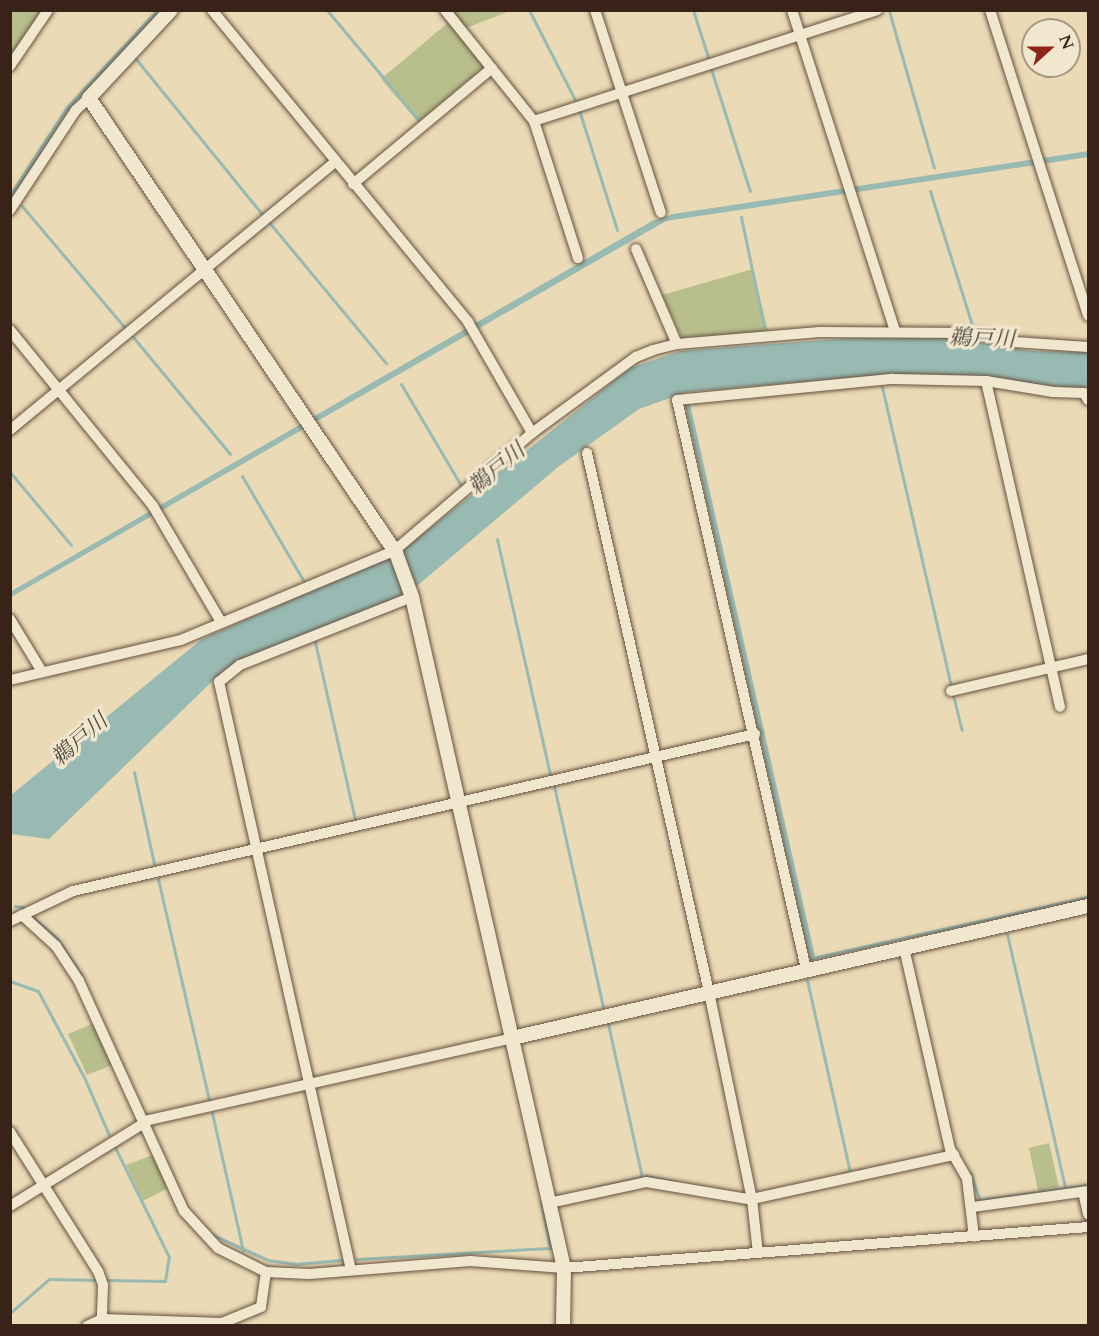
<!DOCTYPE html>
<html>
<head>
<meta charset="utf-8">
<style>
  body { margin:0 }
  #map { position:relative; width:1099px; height:1336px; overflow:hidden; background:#eadab5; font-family:Cardo,"Noto Serif JP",serif }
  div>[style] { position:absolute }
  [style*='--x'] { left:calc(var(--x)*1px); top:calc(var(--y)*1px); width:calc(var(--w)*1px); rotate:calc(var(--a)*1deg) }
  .green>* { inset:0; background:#b8bf8c }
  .water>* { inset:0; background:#98bab2 }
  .stream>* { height:3px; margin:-1.5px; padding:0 1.5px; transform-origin:1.5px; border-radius:1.5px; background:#98bab2 }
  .roads { filter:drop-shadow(0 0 2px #65503f) drop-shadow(0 0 2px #65503f) }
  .minor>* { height:10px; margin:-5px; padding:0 5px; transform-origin:5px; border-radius:5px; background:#f1e7cf }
  .tertiary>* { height:14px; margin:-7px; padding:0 7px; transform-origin:7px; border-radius:7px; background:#f1e7cf }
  span { translate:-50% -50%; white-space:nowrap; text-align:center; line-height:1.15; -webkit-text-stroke:6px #f1e7cf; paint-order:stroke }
  .water-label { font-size:22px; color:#51483e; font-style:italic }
  .frame { position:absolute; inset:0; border:12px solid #392218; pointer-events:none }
  .north { position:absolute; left:1021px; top:18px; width:60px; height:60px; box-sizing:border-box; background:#f1e7cf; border:2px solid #a79886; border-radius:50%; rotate:69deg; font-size:16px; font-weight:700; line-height:24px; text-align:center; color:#392218 }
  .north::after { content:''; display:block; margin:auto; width:21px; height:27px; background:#8f2418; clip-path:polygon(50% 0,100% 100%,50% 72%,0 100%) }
</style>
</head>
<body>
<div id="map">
  <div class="green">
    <div style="clip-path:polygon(11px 11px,43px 11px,15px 53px,11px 50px)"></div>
    <div style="clip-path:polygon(450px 11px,510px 11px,463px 29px)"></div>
    <div style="clip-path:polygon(450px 21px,486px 65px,418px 122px,381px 79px)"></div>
    <div style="clip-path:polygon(753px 269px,768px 331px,682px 338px,662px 295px)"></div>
    <div style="clip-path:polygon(94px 1023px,112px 1065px,87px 1075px,68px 1034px)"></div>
    <div style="clip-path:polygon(1049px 1143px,1059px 1187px,1038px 1191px,1029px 1148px)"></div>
    <div style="clip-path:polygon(153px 1155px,168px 1188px,143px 1201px,126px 1165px)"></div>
  </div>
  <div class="water">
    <div style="clip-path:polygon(155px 11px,161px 11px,68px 111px,11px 200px,11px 192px,66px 107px)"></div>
    <div style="clip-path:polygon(1088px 151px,1088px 157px,666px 221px,11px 597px,10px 592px,652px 221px,673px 214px)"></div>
    <div style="clip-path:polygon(850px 338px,960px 338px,1031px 351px,1088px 352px,1088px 390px,961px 375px,892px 374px,687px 392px,639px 409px,558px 467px,405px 596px,224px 670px,49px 839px,11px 834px,11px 795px,202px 639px,399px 553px,630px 368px,680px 351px)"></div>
    <div style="clip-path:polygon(690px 404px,815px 956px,816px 959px,810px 960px,685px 405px)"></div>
  </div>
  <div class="stream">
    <div style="--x:327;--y:10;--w:147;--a:50.2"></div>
    <div style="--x:529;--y:10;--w:101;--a:62.9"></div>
    <div style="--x:693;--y:10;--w:52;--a:72.3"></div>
    <div style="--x:1087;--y:10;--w:6;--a:81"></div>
    <div style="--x:889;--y:11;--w:163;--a:74"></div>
    <div style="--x:136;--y:59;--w:201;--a:50.9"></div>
    <div style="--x:711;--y:69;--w:128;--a:72.3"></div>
    <div style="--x:579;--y:110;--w:126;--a:72.4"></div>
    <div style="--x:930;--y:191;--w:140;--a:72.6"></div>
    <div style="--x:22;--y:206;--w:161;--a:49.8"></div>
    <div style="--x:741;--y:217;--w:112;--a:78.2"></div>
    <div style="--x:268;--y:221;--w:185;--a:50.3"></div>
    <div style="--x:133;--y:337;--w:152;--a:50.3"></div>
    <div style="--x:401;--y:384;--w:120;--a:59.4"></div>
    <div style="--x:882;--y:387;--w:307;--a:77"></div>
    <div style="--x:10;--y:472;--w:95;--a:50.1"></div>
    <div style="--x:242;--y:476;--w:121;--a:59.6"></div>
    <div style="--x:497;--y:539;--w:241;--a:77.3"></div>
    <div style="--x:315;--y:642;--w:182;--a:77.3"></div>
    <div style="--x:953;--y:695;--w:36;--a:76"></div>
    <div style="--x:134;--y:772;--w:94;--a:77.7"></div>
    <div style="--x:554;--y:786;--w:226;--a:77.5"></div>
    <div style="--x:158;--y:879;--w:227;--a:77"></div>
    <div style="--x:15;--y:906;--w:8;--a:7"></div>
    <div style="--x:33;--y:918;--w:31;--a:40"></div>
    <div style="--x:57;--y:938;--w:45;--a:56.7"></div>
    <div style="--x:1007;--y:934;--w:261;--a:77.1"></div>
    <div style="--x:812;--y:958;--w:283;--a:-12.5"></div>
    <div style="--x:807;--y:980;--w:197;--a:77.4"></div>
    <div style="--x:850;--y:1172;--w:12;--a:166"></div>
    <div style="--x:10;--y:981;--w:30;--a:20"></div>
    <div style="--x:38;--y:991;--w:98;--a:61.9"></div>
    <div style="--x:84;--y:1077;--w:63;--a:66.7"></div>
    <div style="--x:608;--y:1024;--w:157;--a:77.5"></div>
    <div style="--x:212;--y:1113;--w:141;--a:77.3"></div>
    <div style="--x:859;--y:1170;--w:8;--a:-7"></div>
    <div style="--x:970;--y:1173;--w:29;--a:70"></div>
    <div style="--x:980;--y:1200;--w:109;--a:-7.9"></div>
    <div style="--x:591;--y:1189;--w:57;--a:-13.3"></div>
    <div style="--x:646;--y:1176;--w:31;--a:11"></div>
    <div style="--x:211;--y:1234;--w:63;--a:24.5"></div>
    <div style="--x:268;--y:1260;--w:27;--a:8"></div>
    <div style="--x:295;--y:1264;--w:46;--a:-5"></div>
    <div style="--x:357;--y:1259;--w:193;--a:-3.3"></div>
    <div style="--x:550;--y:1248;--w:48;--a:-100.8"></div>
    <div style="--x:106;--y:1280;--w:59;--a:1"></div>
    <div style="--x:165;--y:1281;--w:24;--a:-81"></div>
    <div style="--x:169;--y:1257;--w:125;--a:-116.2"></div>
    <div style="--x:10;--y:1313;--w:52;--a:-41.1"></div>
    <div style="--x:49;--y:1279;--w:49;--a:1.2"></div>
  </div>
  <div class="roads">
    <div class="minor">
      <div style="--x:212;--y:10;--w:404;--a:50.6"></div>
      <div style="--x:468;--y:322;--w:128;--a:60"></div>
      <div style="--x:445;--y:10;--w:142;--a:51.3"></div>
      <div style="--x:534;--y:121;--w:144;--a:72.2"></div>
      <div style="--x:595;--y:10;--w:213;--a:72"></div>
      <div style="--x:792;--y:10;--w:337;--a:72.2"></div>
      <div style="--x:990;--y:10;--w:321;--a:72.2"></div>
      <div style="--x:10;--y:66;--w:68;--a:-55.8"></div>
      <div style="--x:534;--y:121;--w:361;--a:-17.9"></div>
      <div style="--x:353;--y:184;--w:181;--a:-39.8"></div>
      <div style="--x:10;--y:210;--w:120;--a:-56.6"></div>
      <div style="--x:76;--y:110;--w:18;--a:-43"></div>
      <div style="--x:636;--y:249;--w:103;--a:66.7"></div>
      <div style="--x:10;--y:330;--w:227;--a:50.9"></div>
      <div style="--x:153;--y:506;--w:134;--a:59.6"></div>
      <div style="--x:986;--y:381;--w:334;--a:77.2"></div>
      <div style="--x:10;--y:430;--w:421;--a:-39.5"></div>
      <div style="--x:587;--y:453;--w:553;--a:77.25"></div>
      <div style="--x:709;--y:992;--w:211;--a:78.3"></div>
      <div style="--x:752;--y:1199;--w:54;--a:83.7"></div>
      <div style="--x:10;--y:619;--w:60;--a:58.7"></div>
      <div style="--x:10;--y:680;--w:176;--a:-13.2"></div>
      <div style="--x:181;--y:640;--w:231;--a:-22.7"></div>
      <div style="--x:394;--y:551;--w:182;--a:-40.5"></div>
      <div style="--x:532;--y:433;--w:129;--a:-36.2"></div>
      <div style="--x:636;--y:357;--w:18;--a:-22"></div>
      <div style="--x:653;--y:350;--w:25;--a:-14"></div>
      <div style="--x:677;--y:344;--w:143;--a:-4.8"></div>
      <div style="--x:819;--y:332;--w:150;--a:0.4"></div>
      <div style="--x:969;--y:333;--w:46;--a:11.3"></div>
      <div style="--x:1014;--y:342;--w:74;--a:3.9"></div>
      <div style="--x:951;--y:691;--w:141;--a:-13.1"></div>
      <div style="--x:22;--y:915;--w:46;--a:42.4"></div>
      <div style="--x:56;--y:946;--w:42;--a:56.7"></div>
      <div style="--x:79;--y:981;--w:253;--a:65.5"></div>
      <div style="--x:184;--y:1211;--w:50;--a:47.4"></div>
      <div style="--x:218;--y:1248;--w:54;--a:26.6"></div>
      <div style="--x:266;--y:1272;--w:43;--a:2.7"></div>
      <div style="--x:309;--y:1274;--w:162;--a:-4.6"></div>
      <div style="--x:470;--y:1261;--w:94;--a:4.3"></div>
      <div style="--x:564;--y:1268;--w:526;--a:-4.47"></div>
      <div style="--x:10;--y:921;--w:70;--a:-25.5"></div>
      <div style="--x:73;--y:891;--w:700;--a:-12.96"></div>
      <div style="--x:904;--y:948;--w:206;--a:77.1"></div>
      <div style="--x:950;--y:1149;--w:34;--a:60"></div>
      <div style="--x:967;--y:1179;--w:58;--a:83.1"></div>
      <div style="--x:806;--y:969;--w:583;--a:-102.77"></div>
      <div style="--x:677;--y:400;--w:217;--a:-5.6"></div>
      <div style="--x:893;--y:379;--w:93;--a:1.2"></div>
      <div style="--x:986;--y:381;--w:68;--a:9.3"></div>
      <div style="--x:1053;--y:392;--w:31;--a:2"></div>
      <div style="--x:1084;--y:393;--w:8;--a:60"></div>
      <div style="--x:10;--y:1132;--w:165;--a:57.7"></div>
      <div style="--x:98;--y:1271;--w:15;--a:70"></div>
      <div style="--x:103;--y:1285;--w:34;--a:92"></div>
      <div style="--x:1083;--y:1192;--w:23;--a:77"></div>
      <div style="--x:752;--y:1199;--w:207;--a:-12.3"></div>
      <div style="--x:549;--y:1203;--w:99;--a:-12.2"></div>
      <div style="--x:646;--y:1182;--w:109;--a:9.5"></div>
      <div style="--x:10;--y:1206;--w:163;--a:-31.7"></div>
      <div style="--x:149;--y:1120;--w:372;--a:-12.7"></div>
      <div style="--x:973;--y:1207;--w:116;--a:-7.9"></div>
      <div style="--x:351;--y:1270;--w:603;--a:-102.65"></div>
      <div style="--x:219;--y:682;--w:27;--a:-39"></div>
      <div style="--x:240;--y:665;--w:185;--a:-21.6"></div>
      <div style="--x:87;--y:1326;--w:17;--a:-25"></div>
      <div style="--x:102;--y:1319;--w:120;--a:1.9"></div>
      <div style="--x:222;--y:1323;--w:42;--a:-22.3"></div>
      <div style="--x:261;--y:1307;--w:35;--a:-82"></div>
    </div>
    <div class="tertiary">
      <div style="--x:171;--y:10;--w:120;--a:133"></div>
      <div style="--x:89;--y:98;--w:549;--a:55.99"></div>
      <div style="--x:396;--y:553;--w:47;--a:70"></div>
      <div style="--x:412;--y:597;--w:688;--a:77.24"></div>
      <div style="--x:564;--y:1268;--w:58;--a:91"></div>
      <div style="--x:512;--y:1038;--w:591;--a:-12.91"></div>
    </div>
  </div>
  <div class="water-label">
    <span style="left:982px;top:339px;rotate:2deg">鵜戸川</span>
    <span style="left:497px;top:469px;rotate:-40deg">鵜戸川</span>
    <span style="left:80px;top:740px;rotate:-41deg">鵜戸川</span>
  </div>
  <div class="frame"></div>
  <div class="north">N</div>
</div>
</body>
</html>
